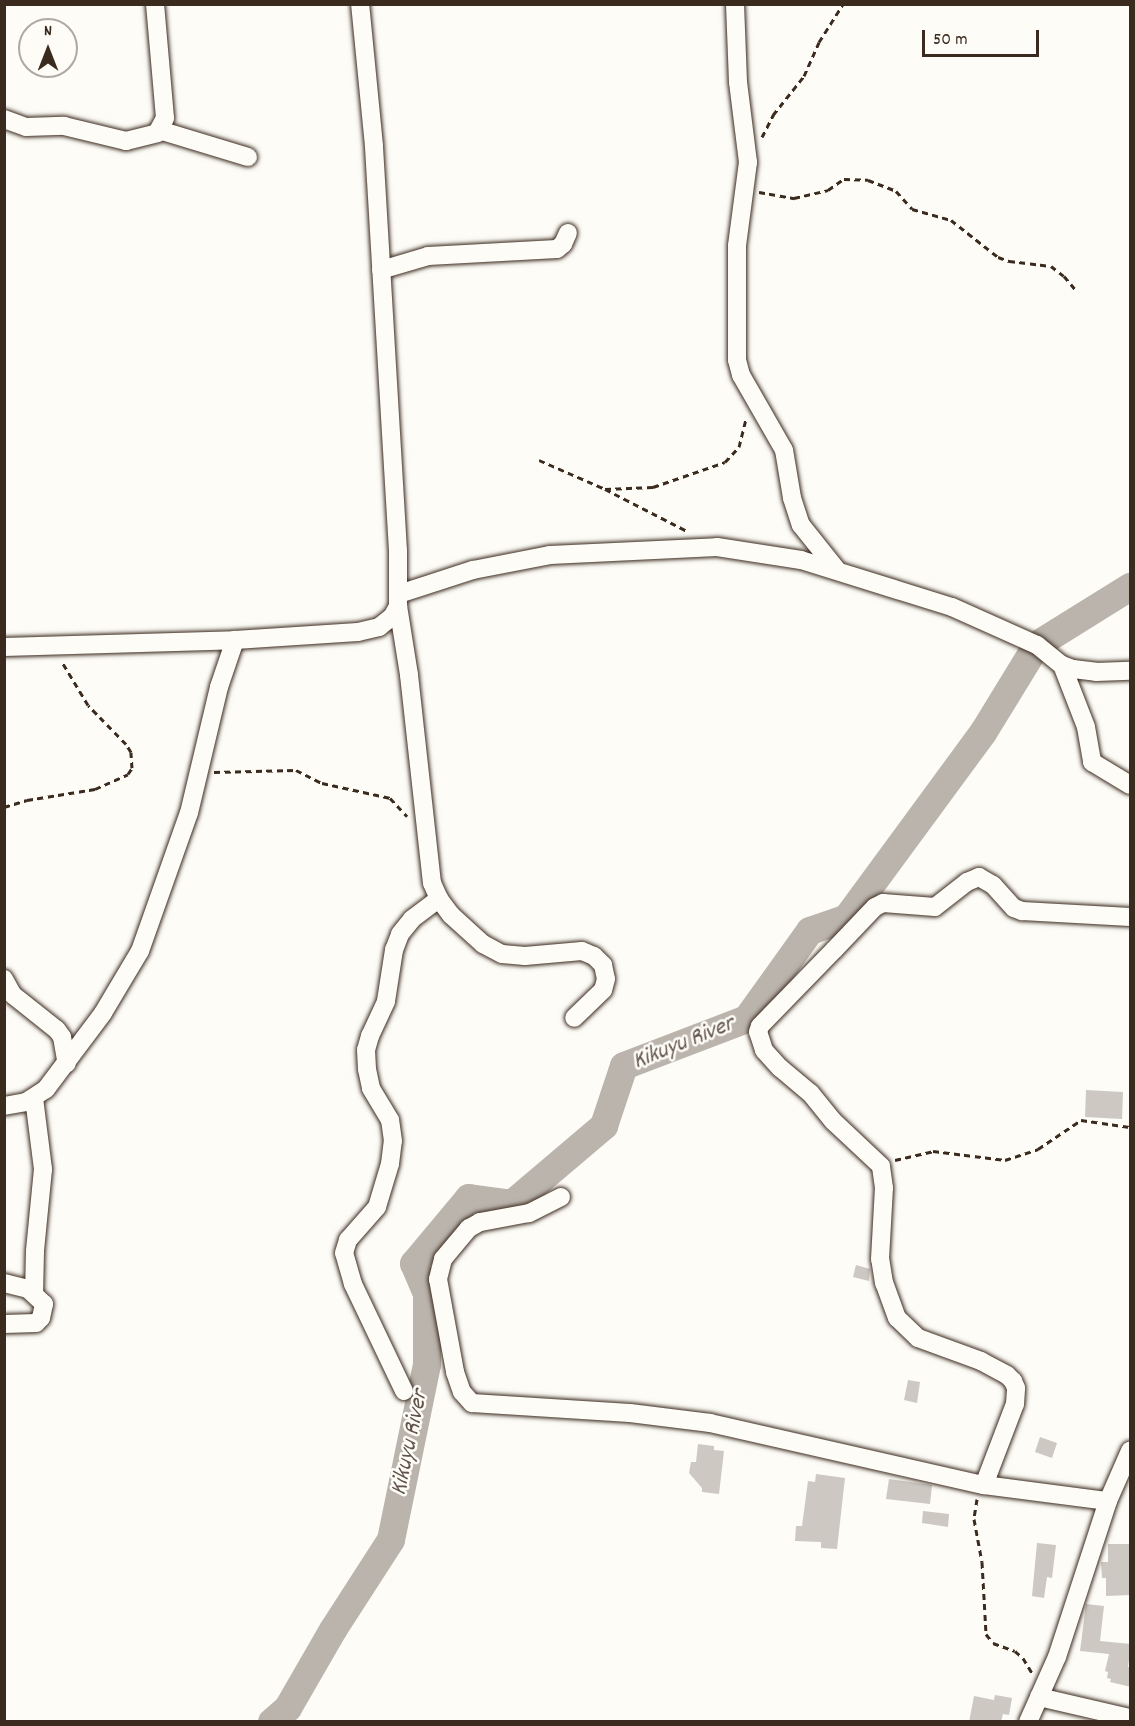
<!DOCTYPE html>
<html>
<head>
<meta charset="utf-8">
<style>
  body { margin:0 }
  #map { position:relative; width:1135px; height:1726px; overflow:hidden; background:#fdfcf7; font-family:Dekko,sans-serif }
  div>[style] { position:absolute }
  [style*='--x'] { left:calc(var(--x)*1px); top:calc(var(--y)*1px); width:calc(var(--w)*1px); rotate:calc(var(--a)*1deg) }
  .river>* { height:28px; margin:-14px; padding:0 14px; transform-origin:14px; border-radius:14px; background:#bbb4ad }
  .building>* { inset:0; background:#cdc8c2 }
  .path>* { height:3px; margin-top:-1.5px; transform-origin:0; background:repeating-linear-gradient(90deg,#3b2a1e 0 6px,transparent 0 10.5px) }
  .roads { filter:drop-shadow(0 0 2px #3b2a1e) drop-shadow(0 0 2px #3b2a1e) }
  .street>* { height:18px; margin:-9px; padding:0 9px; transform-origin:9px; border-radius:9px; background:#fdfcf7 }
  span { translate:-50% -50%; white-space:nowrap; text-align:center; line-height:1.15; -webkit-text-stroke:5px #fdfcf7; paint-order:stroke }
  .water-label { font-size:24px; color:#615349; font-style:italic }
  .frame { position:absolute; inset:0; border:6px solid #3b2a1e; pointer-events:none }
  .north { position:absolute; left:18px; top:18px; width:60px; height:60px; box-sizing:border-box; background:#fdfcf7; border:2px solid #afa8a0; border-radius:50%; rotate:0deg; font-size:16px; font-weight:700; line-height:24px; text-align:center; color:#3b2a1e }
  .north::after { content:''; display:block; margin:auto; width:21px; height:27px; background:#3b2a1e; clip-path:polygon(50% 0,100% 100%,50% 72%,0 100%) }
  .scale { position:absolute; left:922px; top:30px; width:117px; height:27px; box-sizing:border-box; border:3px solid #3b2a1e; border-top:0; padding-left:8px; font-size:18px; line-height:21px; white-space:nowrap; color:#3b2a1e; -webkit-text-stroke:4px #fdfcf7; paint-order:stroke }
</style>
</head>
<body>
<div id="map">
  <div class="river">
    <div style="--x:272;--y:1722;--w:21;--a:-41"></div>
    <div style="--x:288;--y:1708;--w:90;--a:-60"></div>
    <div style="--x:333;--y:1630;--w:107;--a:-57.2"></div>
    <div style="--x:391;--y:1540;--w:179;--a:-78.4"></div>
    <div style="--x:427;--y:1365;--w:71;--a:-90"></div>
    <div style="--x:427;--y:1294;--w:33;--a:-113"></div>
    <div style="--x:414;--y:1264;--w:86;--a:-50.2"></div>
    <div style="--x:469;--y:1198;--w:43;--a:7.9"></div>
    <div style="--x:512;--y:1204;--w:121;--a:-40.3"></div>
    <div style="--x:604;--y:1126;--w:63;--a:-71.6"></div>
    <div style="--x:624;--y:1066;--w:132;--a:-20.9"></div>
    <div style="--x:747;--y:1019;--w:108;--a:-54.4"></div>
    <div style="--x:810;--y:931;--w:39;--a:-19"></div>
    <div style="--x:847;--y:918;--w:230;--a:-53.7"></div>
    <div style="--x:983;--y:733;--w:103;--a:-58.5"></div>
    <div style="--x:1037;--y:645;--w:110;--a:-31.9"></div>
  </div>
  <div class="building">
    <div style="clip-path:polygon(1086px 1090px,1123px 1092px,1122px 1119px,1085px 1117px)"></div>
    <div style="clip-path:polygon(856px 1265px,870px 1269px,869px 1281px,853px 1277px)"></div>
    <div style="clip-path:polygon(908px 1380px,920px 1382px,917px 1403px,904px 1400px)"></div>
    <div style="clip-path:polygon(1040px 1437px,1057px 1443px,1052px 1458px,1035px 1452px)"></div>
    <div style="clip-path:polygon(698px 1444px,714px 1446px,714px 1450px,724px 1451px,719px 1494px,702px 1492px,702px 1488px,689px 1473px,691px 1462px,696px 1462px)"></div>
    <div style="clip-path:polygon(816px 1474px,845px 1478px,837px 1549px,821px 1548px,821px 1542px,795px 1541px,796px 1526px,802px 1526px,808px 1481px,815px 1482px)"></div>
    <div style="clip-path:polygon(889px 1479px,932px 1485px,930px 1504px,886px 1499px)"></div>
    <div style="clip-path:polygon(923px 1511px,949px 1514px,948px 1527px,922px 1523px)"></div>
    <div style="clip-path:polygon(1037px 1543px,1056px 1545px,1052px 1578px,1047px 1577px,1044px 1598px,1032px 1596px)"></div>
    <div style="clip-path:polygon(1108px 1544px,1131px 1544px,1131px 1595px,1106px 1596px,1106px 1578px,1102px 1578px,1101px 1562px,1108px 1562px)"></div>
    <div style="clip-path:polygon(1086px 1604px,1104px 1606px,1100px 1641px,1131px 1644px,1128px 1667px,1131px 1667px,1131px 1687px,1110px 1682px,1111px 1679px,1107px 1678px,1108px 1672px,1105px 1671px,1109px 1654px,1080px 1651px)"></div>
    <div style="clip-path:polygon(995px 1695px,1012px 1698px,1009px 1715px,1003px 1714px,1001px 1722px,969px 1722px,974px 1696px,994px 1700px)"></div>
  </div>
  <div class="path">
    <div style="--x:762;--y:137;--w:25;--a:-63"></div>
    <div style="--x:773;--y:115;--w:50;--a:-51.5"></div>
    <div style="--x:804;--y:76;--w:37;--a:-66"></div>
    <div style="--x:819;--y:42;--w:45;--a:-57.7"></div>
    <div style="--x:759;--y:192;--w:36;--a:10"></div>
    <div style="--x:794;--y:198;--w:35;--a:-13"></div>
    <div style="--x:828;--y:190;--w:19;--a:-35"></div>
    <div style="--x:844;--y:179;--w:24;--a:2"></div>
    <div style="--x:868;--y:180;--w:30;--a:21"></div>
    <div style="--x:896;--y:191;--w:24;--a:48"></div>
    <div style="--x:912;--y:209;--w:41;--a:15.8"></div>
    <div style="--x:951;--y:220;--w:60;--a:38.2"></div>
    <div style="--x:998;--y:257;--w:12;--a:20"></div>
    <div style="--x:1009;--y:261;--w:42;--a:6.8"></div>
    <div style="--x:1051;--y:266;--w:16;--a:38"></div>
    <div style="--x:1064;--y:276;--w:17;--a:50"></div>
    <div style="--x:539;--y:460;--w:72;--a:23.7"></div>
    <div style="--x:605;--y:489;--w:94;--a:27.1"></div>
    <div style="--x:605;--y:489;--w:48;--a:-2.4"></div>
    <div style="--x:653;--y:487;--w:76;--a:-19.1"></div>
    <div style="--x:725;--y:462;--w:21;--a:-47"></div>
    <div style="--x:739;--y:447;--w:30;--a:-76"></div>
    <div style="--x:214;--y:772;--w:82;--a:-1.4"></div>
    <div style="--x:296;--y:770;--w:29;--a:27"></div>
    <div style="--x:322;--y:783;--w:70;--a:12.4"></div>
    <div style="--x:390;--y:798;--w:25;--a:47"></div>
    <div style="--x:4;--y:807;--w:24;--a:-17"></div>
    <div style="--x:27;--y:800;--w:69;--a:-9.2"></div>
    <div style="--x:95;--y:789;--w:36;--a:-24"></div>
    <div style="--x:128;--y:774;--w:7;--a:-56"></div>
    <div style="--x:132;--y:768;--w:16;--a:-94"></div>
    <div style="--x:131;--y:752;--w:9;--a:-122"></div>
    <div style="--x:126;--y:744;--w:54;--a:-134.3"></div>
    <div style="--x:88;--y:705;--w:52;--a:-121"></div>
    <div style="--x:895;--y:1160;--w:39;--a:-13"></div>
    <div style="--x:933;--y:1151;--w:73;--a:7.1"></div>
    <div style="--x:1005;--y:1160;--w:35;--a:-18"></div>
    <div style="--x:1038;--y:1149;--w:52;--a:-34"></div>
    <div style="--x:1081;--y:1120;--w:49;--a:8.1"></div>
    <div style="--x:977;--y:1499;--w:20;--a:99"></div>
    <div style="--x:974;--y:1519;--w:44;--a:79.5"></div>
    <div style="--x:982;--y:1562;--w:72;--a:86.8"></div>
    <div style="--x:986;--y:1634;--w:11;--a:52"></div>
    <div style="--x:993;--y:1643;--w:23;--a:20"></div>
    <div style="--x:1015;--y:1651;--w:11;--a:41"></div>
    <div style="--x:1023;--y:1658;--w:17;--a:59"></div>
  </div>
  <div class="roads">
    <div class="street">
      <div style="--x:735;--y:4;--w:78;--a:87.8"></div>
      <div style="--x:738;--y:82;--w:81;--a:82.9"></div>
      <div style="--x:748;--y:162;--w:85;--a:97.5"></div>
      <div style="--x:737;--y:246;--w:114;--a:90"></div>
      <div style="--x:737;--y:360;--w:16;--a:75"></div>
      <div style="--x:741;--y:375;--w:86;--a:60.2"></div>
      <div style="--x:784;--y:450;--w:49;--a:80.5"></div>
      <div style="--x:792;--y:498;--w:28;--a:72"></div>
      <div style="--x:801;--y:525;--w:58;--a:51.3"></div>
      <div style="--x:4;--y:119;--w:23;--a:20"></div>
      <div style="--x:26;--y:127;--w:38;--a:-2"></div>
      <div style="--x:64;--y:126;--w:64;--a:13.6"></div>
      <div style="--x:126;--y:141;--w:32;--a:-14"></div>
      <div style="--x:157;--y:133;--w:17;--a:-62"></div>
      <div style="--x:165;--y:118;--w:114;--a:-95"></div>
      <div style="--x:159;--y:130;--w:93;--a:16.9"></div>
      <div style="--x:381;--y:270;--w:49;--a:-16.6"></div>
      <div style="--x:428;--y:256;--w:129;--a:-3.1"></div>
      <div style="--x:557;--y:249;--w:8;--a:-40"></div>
      <div style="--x:563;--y:244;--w:12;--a:-66"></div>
      <div style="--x:399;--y:594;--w:78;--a:-18"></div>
      <div style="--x:473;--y:570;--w:78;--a:-11"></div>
      <div style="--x:550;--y:555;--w:167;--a:-2.7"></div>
      <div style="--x:717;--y:547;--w:85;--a:8.8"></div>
      <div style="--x:801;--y:560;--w:158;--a:17.3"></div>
      <div style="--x:952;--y:607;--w:93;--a:24.1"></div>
      <div style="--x:1037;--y:645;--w:32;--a:39"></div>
      <div style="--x:1062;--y:665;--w:12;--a:20"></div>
      <div style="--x:1073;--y:669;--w:23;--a:7"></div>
      <div style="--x:1096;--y:672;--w:34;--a:-2"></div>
      <div style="--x:398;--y:606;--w:70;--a:80.9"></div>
      <div style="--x:409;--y:675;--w:209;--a:83.7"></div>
      <div style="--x:432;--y:883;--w:17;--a:66"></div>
      <div style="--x:439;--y:899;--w:20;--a:53"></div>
      <div style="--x:451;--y:915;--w:43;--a:42.2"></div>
      <div style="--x:483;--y:944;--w:21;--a:28"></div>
      <div style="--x:502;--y:954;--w:23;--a:5"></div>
      <div style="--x:525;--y:956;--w:57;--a:-5"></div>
      <div style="--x:582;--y:951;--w:13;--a:23"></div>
      <div style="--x:594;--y:956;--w:13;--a:45"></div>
      <div style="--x:603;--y:965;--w:14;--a:78"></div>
      <div style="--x:606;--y:979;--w:11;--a:105"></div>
      <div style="--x:603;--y:990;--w:40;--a:136"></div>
      <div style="--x:4;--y:647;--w:231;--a:-1.7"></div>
      <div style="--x:235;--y:640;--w:123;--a:-3.7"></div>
      <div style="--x:358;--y:632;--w:22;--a:-13"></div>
      <div style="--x:379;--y:627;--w:16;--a:-38"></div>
      <div style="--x:392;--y:617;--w:13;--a:-61"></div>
      <div style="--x:398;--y:606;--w:55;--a:-90"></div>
      <div style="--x:398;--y:551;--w:406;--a:-93.4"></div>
      <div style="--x:374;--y:146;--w:143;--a:-95.6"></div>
      <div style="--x:1062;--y:665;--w:66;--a:68.8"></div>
      <div style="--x:1086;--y:727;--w:36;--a:80"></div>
      <div style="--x:1092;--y:762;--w:44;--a:31.2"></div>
      <div style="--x:4;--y:979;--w:18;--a:61"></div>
      <div style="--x:13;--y:995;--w:56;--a:38.5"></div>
      <div style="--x:57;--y:1030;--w:9;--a:54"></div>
      <div style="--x:62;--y:1037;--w:27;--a:80"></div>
      <div style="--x:34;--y:1098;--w:72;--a:82.8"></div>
      <div style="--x:43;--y:1169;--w:82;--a:95.6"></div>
      <div style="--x:35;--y:1251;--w:43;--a:91.3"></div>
      <div style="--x:4;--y:1106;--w:22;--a:-10"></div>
      <div style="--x:26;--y:1102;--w:24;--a:-33"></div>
      <div style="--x:46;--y:1089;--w:95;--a:-53.1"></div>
      <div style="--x:103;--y:1013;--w:72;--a:-59.2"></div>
      <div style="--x:140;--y:951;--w:146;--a:-70.5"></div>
      <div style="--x:189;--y:813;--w:130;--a:-76.6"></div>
      <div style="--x:219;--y:687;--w:50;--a:-71.2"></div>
      <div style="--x:561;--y:1197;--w:36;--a:153"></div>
      <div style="--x:529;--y:1213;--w:50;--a:169.6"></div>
      <div style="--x:480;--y:1222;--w:13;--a:151"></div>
      <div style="--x:469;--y:1228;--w:40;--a:130"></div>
      <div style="--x:443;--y:1259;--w:21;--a:104"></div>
      <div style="--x:438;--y:1279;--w:95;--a:79.6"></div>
      <div style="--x:455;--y:1372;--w:21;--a:71"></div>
      <div style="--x:462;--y:1392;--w:15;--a:48"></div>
      <div style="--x:472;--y:1403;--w:158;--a:3.6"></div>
      <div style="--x:630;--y:1413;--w:81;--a:7.1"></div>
      <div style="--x:710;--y:1423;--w:281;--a:12.8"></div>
      <div style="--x:984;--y:1485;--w:125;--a:7.4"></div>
      <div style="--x:4;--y:1283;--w:25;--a:14"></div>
      <div style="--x:28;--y:1289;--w:22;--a:43"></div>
      <div style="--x:44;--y:1304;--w:14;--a:102"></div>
      <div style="--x:41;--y:1318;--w:7;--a:135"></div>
      <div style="--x:36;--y:1323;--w:32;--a:178"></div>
      <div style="--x:404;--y:1391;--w:119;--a:-115.5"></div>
      <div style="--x:353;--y:1284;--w:32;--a:-106"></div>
      <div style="--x:344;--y:1253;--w:14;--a:-73"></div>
      <div style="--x:348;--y:1240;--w:44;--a:-48.7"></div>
      <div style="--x:377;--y:1207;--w:45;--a:-73.2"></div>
      <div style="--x:390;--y:1164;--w:23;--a:-83"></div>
      <div style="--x:393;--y:1141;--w:21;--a:-98"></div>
      <div style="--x:390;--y:1120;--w:37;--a:-121"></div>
      <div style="--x:371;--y:1088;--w:19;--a:-102"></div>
      <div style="--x:367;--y:1069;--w:19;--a:-93"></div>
      <div style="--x:366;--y:1050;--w:15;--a:-74"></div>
      <div style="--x:370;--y:1036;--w:38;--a:-65"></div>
      <div style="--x:386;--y:1001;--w:52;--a:-81.1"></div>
      <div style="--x:394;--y:950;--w:17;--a:-69"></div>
      <div style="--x:400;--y:934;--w:19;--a:-51"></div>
      <div style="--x:412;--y:919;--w:34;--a:-37"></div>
      <div style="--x:984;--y:1485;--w:87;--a:-69.1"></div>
      <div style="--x:1015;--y:1404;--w:16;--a:-86"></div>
      <div style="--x:1016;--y:1388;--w:8;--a:-113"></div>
      <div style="--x:1013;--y:1381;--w:8;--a:-135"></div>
      <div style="--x:1007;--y:1375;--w:30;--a:-152"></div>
      <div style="--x:981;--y:1361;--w:67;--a:-159.9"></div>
      <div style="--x:918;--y:1338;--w:29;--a:-136"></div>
      <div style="--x:897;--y:1318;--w:37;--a:-110"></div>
      <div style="--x:884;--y:1283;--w:24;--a:-99"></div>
      <div style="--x:880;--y:1259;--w:71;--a:-86.8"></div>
      <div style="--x:884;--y:1188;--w:22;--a:-98"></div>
      <div style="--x:881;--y:1166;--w:66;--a:-136.8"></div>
      <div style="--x:833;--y:1121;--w:36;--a:-129"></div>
      <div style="--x:810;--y:1093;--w:39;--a:-140"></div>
      <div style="--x:780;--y:1068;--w:24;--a:-132"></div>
      <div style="--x:764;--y:1050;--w:19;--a:-108"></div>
      <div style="--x:758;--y:1032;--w:6;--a:-72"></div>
      <div style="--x:760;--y:1026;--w:106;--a:-45.8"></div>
      <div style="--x:834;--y:950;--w:59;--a:-46.4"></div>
      <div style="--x:875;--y:907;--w:9;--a:-27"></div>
      <div style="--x:883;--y:903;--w:52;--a:4.4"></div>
      <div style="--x:935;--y:907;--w:41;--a:-38"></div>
      <div style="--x:967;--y:882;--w:13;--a:-23"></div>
      <div style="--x:979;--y:877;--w:16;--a:30"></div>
      <div style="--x:993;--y:885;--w:31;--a:48"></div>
      <div style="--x:1014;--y:908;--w:9;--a:21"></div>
      <div style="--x:1022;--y:911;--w:108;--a:3.2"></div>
      <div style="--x:1039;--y:1697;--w:93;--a:13"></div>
      <div style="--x:1028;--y:1722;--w:71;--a:-66"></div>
      <div style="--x:1057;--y:1657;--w:164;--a:-71.9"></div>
      <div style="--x:1108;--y:1501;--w:55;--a:-66.3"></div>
    </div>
  </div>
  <div class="water-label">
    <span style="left:684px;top:1044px;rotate:-22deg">Kikuyu River</span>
    <span style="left:411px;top:1443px;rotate:-78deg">Kikuyu River</span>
  </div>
  <div class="frame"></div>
  <div class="north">N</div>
  <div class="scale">50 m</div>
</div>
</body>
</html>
